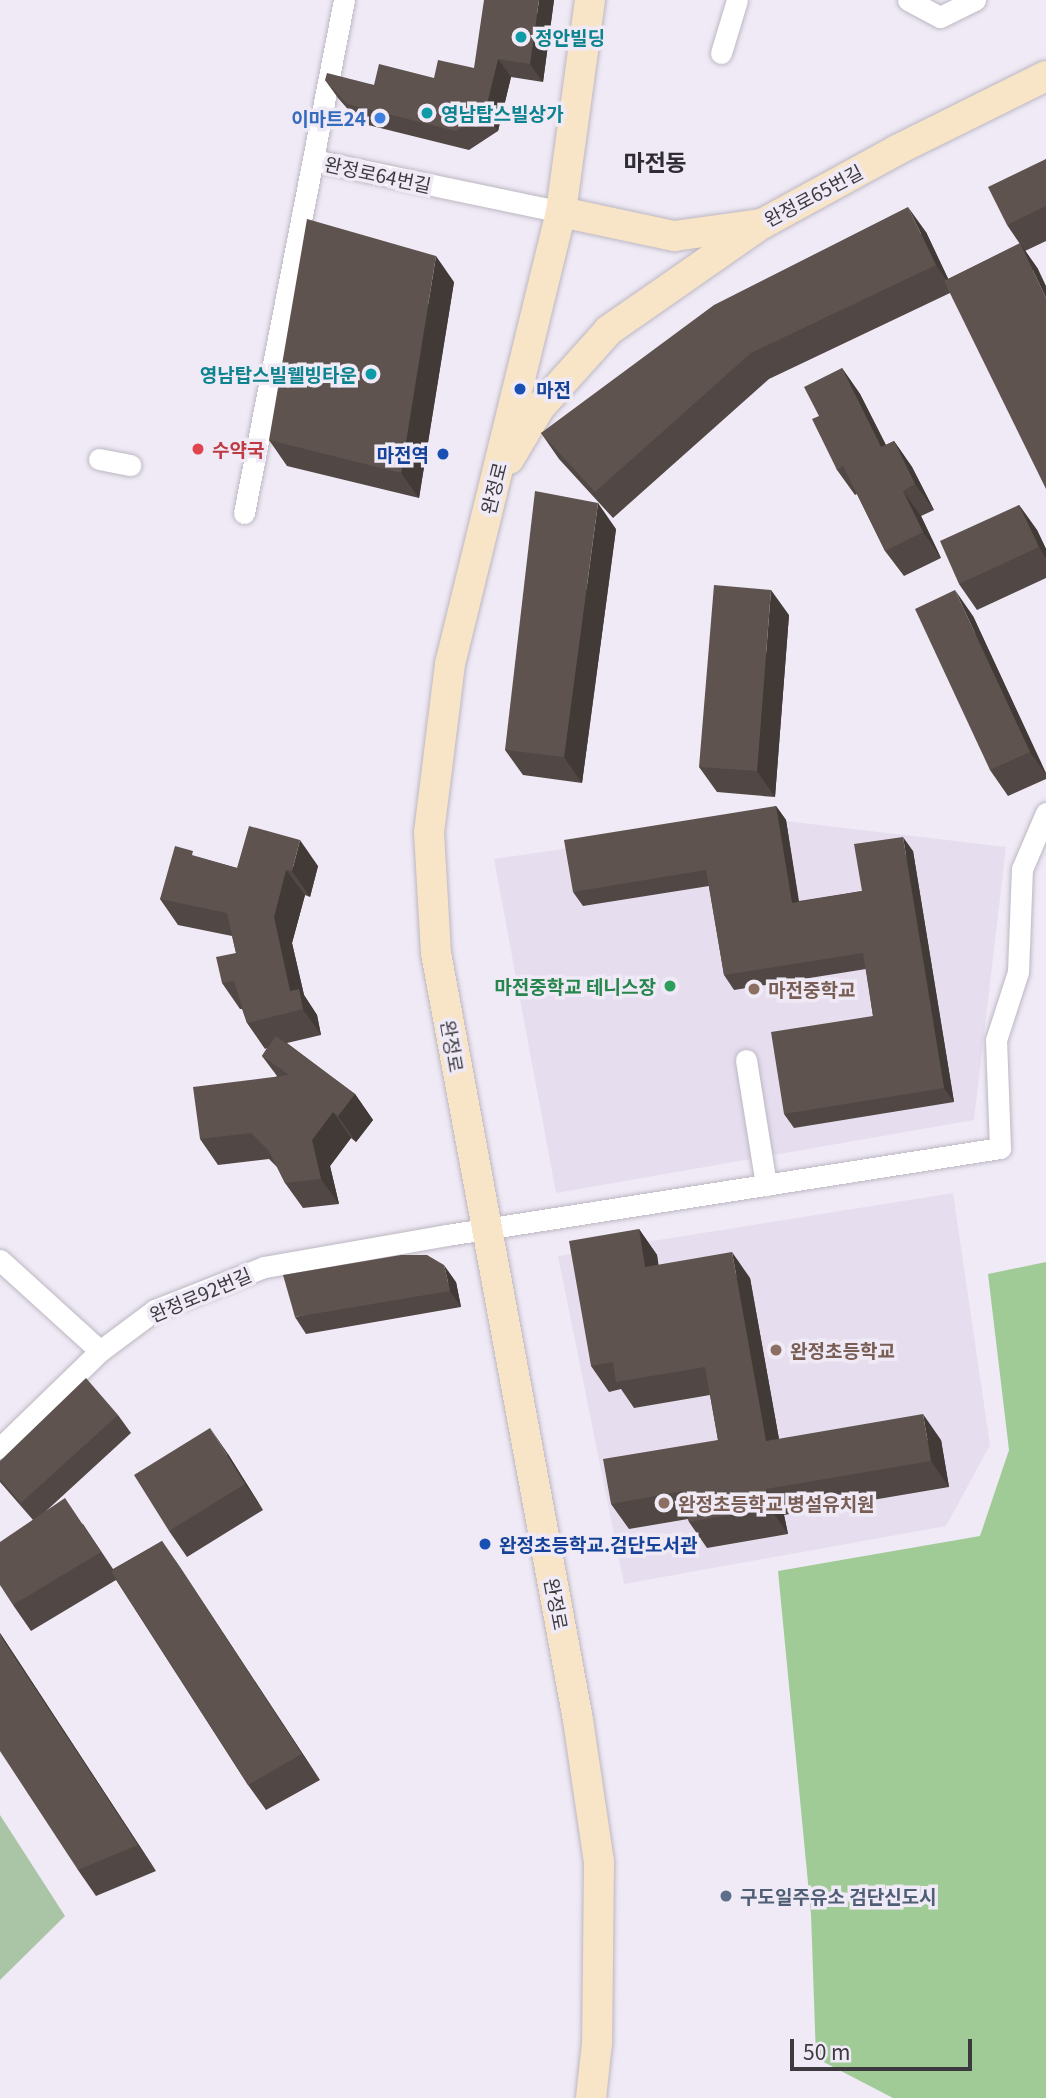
<!DOCTYPE html>
<html>
<head>
<meta charset="utf-8">
<style>
  body { margin:0 }
  #map { position:relative; width:1046px; height:2098px; overflow:hidden; background:#efeaf5; font-family:Georgia,"Noto Sans KR",serif }
  div>[style] { position:absolute }
  [style*='--x'] { left:calc(var(--x)*1px); top:calc(var(--y)*1px); width:calc(var(--w)*1px); rotate:calc(var(--a)*1deg) }
  .built>* { inset:0; background:#e6deef }
  .green>* { inset:0; background:#aac5a5 }
  .forest>* { inset:0; background:#a0cb97 }
  .roads { filter:drop-shadow(0 0 2px #bcb7c2) drop-shadow(0 0 2px #bcb7c2) }
  .street>* { height:21px; margin:-10.5px; padding:0 10.5px; transform-origin:10.5px; border-radius:10.5px; background:#fff }
  .secondary>* { height:30px; margin:-15px; padding:0 15px; transform-origin:15px; border-radius:15px; background:#f8e4c7 }
  .wall>* { inset:0; background:#514744 }
  .shaded-wall>* { inset:0; background:#423a37 }
  .building>* { inset:0; background:#5e534f }
  .dots>* { width:19px; height:19px; translate:-50% -50%; box-sizing:border-box; border:4px solid #efeaf5; border-radius:50% }
  span { translate:-50% -50%; white-space:nowrap; text-align:center; line-height:1.15; -webkit-text-stroke:7px #efeaf5; paint-order:stroke }
  .culture-label { font-size:19px; color:#0d838f; font-weight:700 }
  .left { translate:0 -50%; text-align:left }
  .right { translate:-100% -50%; text-align:right }
  .shop-label { font-size:19px; color:#366cbe; font-weight:700 }
  .street-label { font-size:19px; color:#3c3a3f }
  .transit-label { font-size:19px; color:#164399; font-weight:700 }
  .health-label { font-size:19px; color:#be3a42; font-weight:700 }
  .leisure-label { font-size:19px; color:#27864d; font-weight:700 }
  .education-label { font-size:19px; color:#785e54; font-weight:700 }
  .service-label { font-size:19px; color:#4e5e75; font-weight:700 }
  .quarter-label { font-size:23px; color:#302c35; font-weight:700 }
  .scale { position:absolute; left:790px; top:2039px; width:182px; height:32px; box-sizing:border-box; border:4px solid #3c3a3f; border-top:0; padding-left:9px; font-size:21px; line-height:24px; white-space:nowrap; color:#3c3a3f; -webkit-text-stroke:5px #efeaf5; paint-order:stroke }
</style>
</head>
<body>
<div id="map">
  <div class="built">
    <div style="clip-path:polygon(768px 819px,1006px 847px,974px 1120px,556px 1193px,494px 859px)"></div>
    <div style="clip-path:polygon(953px 1193px,990px 1445px,946px 1526px,624px 1584px,558px 1256px)"></div>
  </div>
  <div class="green">
    <div style="clip-path:polygon(0 1815px,65px 1916px,0 1980px)"></div>
  </div>
  <div class="forest">
    <div style="clip-path:polygon(1046px 1262px,1046px 2098px,893px 2098px,816px 2058px,811px 1914px,778px 1571px,980px 1536px,1009px 1450px,988px 1274px)"></div>
  </div>
  <div class="roads">
    <div class="street">
      <div style="--x:908;--y:0;--w:36;--a:28"></div>
      <div style="--x:940;--y:17;--w:39;--a:-26"></div>
      <div style="--x:721;--y:53;--w:55;--a:-73.2"></div>
      <div style="--x:313;--y:160;--w:253;--a:11.8"></div>
      <div style="--x:99;--y:459;--w:32;--a:11"></div>
      <div style="--x:244;--y:513;--w:523;--a:-78.97"></div>
      <div style="--x:746;--y:1060;--w:127;--a:80.9"></div>
      <div style="--x:0;--y:1260;--w:135;--a:42.3"></div>
      <div style="--x:0;--y:1448;--w:139;--a:-44.1"></div>
      <div style="--x:100;--y:1351;--w:69;--a:-36.7"></div>
      <div style="--x:155;--y:1310;--w:117;--a:-21.5"></div>
      <div style="--x:264;--y:1267;--w:186;--a:-9.9"></div>
      <div style="--x:447;--y:1235;--w:560;--a:-8.94"></div>
      <div style="--x:1000;--y:1148;--w:108;--a:-92.1"></div>
      <div style="--x:996;--y:1040;--w:71;--a:-72.1"></div>
      <div style="--x:1018;--y:972;--w:103;--a:-87.8"></div>
      <div style="--x:1022;--y:869;--w:61;--a:-66.8"></div>
    </div>
    <div class="secondary">
      <div style="--x:590;--y:0;--w:214;--a:97.8"></div>
      <div style="--x:561;--y:212;--w:465;--a:103.8"></div>
      <div style="--x:450;--y:664;--w:169;--a:97.1"></div>
      <div style="--x:429;--y:832;--w:121;--a:86.7"></div>
      <div style="--x:436;--y:953;--w:780;--a:79.51"></div>
      <div style="--x:578;--y:1720;--w:144;--a:81.6"></div>
      <div style="--x:599;--y:1862;--w:181;--a:90.6"></div>
      <div style="--x:597;--y:2043;--w:55;--a:96.2"></div>
      <div style="--x:561;--y:212;--w:116;--a:12"></div>
      <div style="--x:674;--y:236;--w:89;--a:-7.8"></div>
      <div style="--x:762;--y:224;--w:154;--a:-28.7"></div>
      <div style="--x:897;--y:150;--w:166;--a:-26.4"></div>
      <div style="--x:509;--y:459;--w:61;--a:-59.2"></div>
      <div style="--x:540;--y:407;--w:103;--a:-48.1"></div>
      <div style="--x:609;--y:330;--w:179;--a:-34.8"></div>
    </div>
  </div>
  <div class="wall">
    <div style="clip-path:polygon(554px 0,543px 82px,511px 77px,498px 131px,469px 150px,360px 123px,338px 98px,325px 80px,374px 85px,434px 78px,474px 68px)"></div>
    <div style="clip-path:polygon(1046px 159px,1046px 241px,1025px 251px,1038px 269px,950px 293px,769px 379px,613px 518px,559px 459px,541px 433px,926px 232px,948px 279px,1020px 244px,1007px 225px)"></div>
    <div style="clip-path:polygon(454px 282px,419px 498px,287px 466px,269px 440px)"></div>
    <div style="clip-path:polygon(842px 368px,860px 394px,886px 445px,894px 441px,912px 467px,934px 510px,921px 516px,941px 558px,904px 576px,885px 551px,857px 494px,855px 495px,837px 470px,819px 416px)"></div>
    <div style="clip-path:polygon(1019px 505px,1037px 530px,1046px 549px,1046px 578px,977px 610px,959px 584px)"></div>
    <div style="clip-path:polygon(616px 529px,582px 783px,523px 775px,505px 750px)"></div>
    <div style="clip-path:polygon(789px 615px,775px 797px,717px 792px,699px 767px)"></div>
    <div style="clip-path:polygon(973px 616px,1046px 773px,1046px 779px,1008px 796px,990px 770px)"></div>
    <div style="clip-path:polygon(776px 806px,786px 820px,799px 901px,862px 891px,913px 851px,954px 1102px,794px 1128px,784px 1114px,873px 1016px,866px 969px,734px 990px,724px 975px,709px 886px,583px 906px,573px 892px)"></div>
    <div style="clip-path:polygon(197px 857px,237px 868px,318px 866px,310px 897px,305px 895px,292px 943px,304px 995px,317px 1015px,321px 1035px,287px 1043px,355px 1094px,373px 1120px,356px 1142px,351px 1138px,330px 1166px,339px 1204px,303px 1208px,285px 1183px,277px 1167px,269px 1159px,218px 1165px,200px 1139px,277px 1076px,262px 1056px,267px 1048px,265px 1049px,247px 1023px,242px 1009px,240px 1009px,222px 983px,236px 953px,232px 936px,178px 925px,160px 899px)"></div>
    <div style="clip-path:polygon(639px 1229px,657px 1255px,658px 1265px,750px 1278px,779px 1439px,941px 1440px,949px 1487px,784px 1515px,788px 1534px,707px 1548px,689px 1522px,688px 1519px,629px 1529px,611px 1504px,718px 1440px,710px 1395px,634px 1408px,621px 1389px,609px 1392px,591px 1366px)"></div>
    <div style="clip-path:polygon(456px 1282px,461px 1307px,306px 1334px,295px 1317px)"></div>
    <div style="clip-path:polygon(118px 1415px,131px 1433px,45px 1512px,83px 1524px,113px 1569px,162px 1541px,320px 1780px,266px 1810px,248px 1785px,116px 1580px,31px 1631px,13px 1605px,33px 1520px,0 1482px,0 1461px)"></div>
    <div style="clip-path:polygon(228px 1454px,263px 1510px,187px 1557px,169px 1531px)"></div>
    <div style="clip-path:polygon(0 1633px,156px 1871px,96px 1896px,78px 1870px)"></div>
  </div>
  <div class="shaded-wall">
    <div style="clip-path:polygon(539px 0,554px 0,543px 82px,530px 64px)"></div>
    <div style="clip-path:polygon(498px 59px,511px 77px,498px 131px,485px 112px)"></div>
    <div style="clip-path:polygon(908px 207px,926px 232px,954px 291px,936px 265px)"></div>
    <div style="clip-path:polygon(1020px 243px,1038px 269px,1046px 286px,1046px 298px)"></div>
    <div style="clip-path:polygon(436px 256px,454px 282px,419px 498px,401px 473px)"></div>
    <div style="clip-path:polygon(842px 368px,860px 394px,900px 473px,881px 447px)"></div>
    <div style="clip-path:polygon(894px 441px,912px 467px,934px 510px,915px 484px)"></div>
    <div style="clip-path:polygon(903px 491px,921px 516px,941px 558px,923px 532px)"></div>
    <div style="clip-path:polygon(598px 503px,616px 529px,582px 783px,564px 757px)"></div>
    <div style="clip-path:polygon(1019px 505px,1037px 530px,1046px 549px,1046px 558px,1039px 547px)"></div>
    <div style="clip-path:polygon(771px 590px,789px 615px,775px 797px,757px 771px)"></div>
    <div style="clip-path:polygon(955px 590px,973px 616px,1046px 774px,1030px 752px)"></div>
    <div style="clip-path:polygon(776px 806px,786px 820px,801px 917px,792px 903px)"></div>
    <div style="clip-path:polygon(903px 837px,913px 851px,954px 1102px,944px 1088px)"></div>
    <div style="clip-path:polygon(300px 840px,318px 866px,310px 897px,292px 871px)"></div>
    <div style="clip-path:polygon(286px 870px,305px 895px,292px 943px,304px 995px,317px 1015px,321px 1035px,290px 991px,274px 917px)"></div>
    <div style="clip-path:polygon(355px 1094px,373px 1120px,356px 1142px,338px 1116px)"></div>
    <div style="clip-path:polygon(333px 1112px,351px 1138px,330px 1166px,339px 1204px,321px 1179px,312px 1140px)"></div>
    <div style="clip-path:polygon(639px 1229px,657px 1255px,663px 1293px,645px 1267px)"></div>
    <div style="clip-path:polygon(732px 1252px,750px 1278px,784px 1467px,766px 1441px)"></div>
    <div style="clip-path:polygon(444px 1265px,456px 1282px,461px 1307px,450px 1291px)"></div>
    <div style="clip-path:polygon(923px 1414px,941px 1440px,949px 1487px,931px 1461px)"></div>
    <div style="clip-path:polygon(210px 1428px,228px 1454px,263px 1510px,245px 1484px)"></div>
    <div style="clip-path:polygon(766px 1489px,784px 1515px,788px 1534px,770px 1508px)"></div>
    <div style="clip-path:polygon(162px 1541px,180px 1567px,320px 1780px,302px 1754px)"></div>
    <div style="clip-path:polygon(0 1633px,156px 1871px,138px 1845px,0 1635px)"></div>
  </div>
  <div class="building">
    <div style="clip-path:polygon(484px 0,539px 0,530px 64px,498px 59px,485px 112px,456px 131px,347px 104px,325px 80px,327px 73px,374px 85px,379px 64px,434px 78px,438px 60px,474px 68px)"></div>
    <div style="clip-path:polygon(1046px 159px,1046px 206px,1007px 225px,988px 187px)"></div>
    <div style="clip-path:polygon(908px 207px,936px 265px,751px 353px,595px 492px,541px 433px,714px 305px)"></div>
    <div style="clip-path:polygon(307px 219px,436px 256px,401px 473px,269px 440px)"></div>
    <div style="clip-path:polygon(1020px 243px,1046px 298px,1046px 489px,944px 281px)"></div>
    <div style="clip-path:polygon(842px 368px,881px 447px,894px 441px,915px 484px,903px 491px,923px 532px,885px 551px,843px 466px,837px 470px,812px 419px,819px 416px,804px 387px)"></div>
    <div style="clip-path:polygon(535px 491px,598px 503px,564px 757px,505px 750px)"></div>
    <div style="clip-path:polygon(1019px 505px,1039px 547px,959px 584px,940px 541px)"></div>
    <div style="clip-path:polygon(714px 585px,771px 590px,757px 771px,699px 767px)"></div>
    <div style="clip-path:polygon(955px 590px,1030px 752px,990px 770px,915px 609px)"></div>
    <div style="clip-path:polygon(776px 806px,792px 903px,862px 891px,854px 844px,903px 837px,944px 1088px,784px 1114px,771px 1032px,873px 1016px,863px 953px,724px 975px,706px 870px,573px 892px,564px 840px)"></div>
    <div style="clip-path:polygon(249px 826px,300px 840px,292px 871px,286px 870px,274px 917px,290px 991px,299px 989px,303px 1009px,247px 1023px,234px 981px,222px 983px,216px 957px,236px 953px,227px 913px,160px 899px,175px 846px,193px 851px,192px 855px,237px 868px)"></div>
    <div style="clip-path:polygon(276px 1036px,355px 1094px,338px 1116px,333px 1112px,312px 1140px,321px 1179px,285px 1183px,269px 1151px,251px 1133px,200px 1139px,193px 1087px,289px 1075px,262px 1056px)"></div>
    <div style="clip-path:polygon(639px 1229px,645px 1267px,732px 1252px,766px 1441px,923px 1414px,931px 1461px,766px 1489px,770px 1508px,689px 1522px,683px 1491px,611px 1504px,603px 1459px,718px 1440px,705px 1367px,616px 1382px,613px 1362px,591px 1366px,569px 1241px)"></div>
    <div style="clip-path:polygon(401px 1255px,427px 1255px,444px 1265px,450px 1291px,295px 1317px,283px 1275px)"></div>
    <div style="clip-path:polygon(86px 1378px,118px 1415px,21px 1503px,0 1479px,0 1461px)"></div>
    <div style="clip-path:polygon(210px 1428px,245px 1484px,169px 1531px,134px 1475px)"></div>
    <div style="clip-path:polygon(65px 1498px,101px 1552px,13px 1605px,0 1585px,0 1542px)"></div>
    <div style="clip-path:polygon(162px 1541px,302px 1754px,248px 1785px,111px 1571px)"></div>
    <div style="clip-path:polygon(0 1635px,138px 1845px,78px 1870px,0 1751px)"></div>
  </div>
  <div class="dots">
    <div style="left:521px;top:37px;background:#0f9aa8"></div>
    <div style="left:427px;top:113px;background:#0f9aa8"></div>
    <div style="left:380px;top:118px;background:#3f7fe0"></div>
    <div style="left:371px;top:374px;background:#0f9aa8"></div>
    <div style="left:520px;top:389px;background:#1a4fb4"></div>
    <div style="left:198px;top:449px;background:#e0444e"></div>
    <div style="left:443px;top:454px;background:#1a4fb4"></div>
    <div style="left:670px;top:986px;background:#2e9e5b"></div>
    <div style="left:754px;top:989px;background:#8d6e63"></div>
    <div style="left:776px;top:1350px;background:#8d6e63"></div>
    <div style="left:664px;top:1503px;background:#8d6e63"></div>
    <div style="left:485px;top:1544px;background:#1a4fb4"></div>
    <div style="left:726px;top:1896px;background:#5c6f8a"></div>
  </div>
  <div class="culture-label">
    <span class="left" style="left:535px;top:37px">정안빌딩</span>
    <span class="left" style="left:441px;top:113px">영남탑스빌상가</span>
    <span class="right" style="left:357px;top:374px">영남탑스빌웰빙타운</span>
  </div>
  <div class="shop-label">
    <span class="right" style="left:366px;top:118px">이마트24</span>
  </div>
  <div class="street-label">
    <span style="left:378px;top:174px;rotate:12deg">완정로64번길</span>
    <span style="left:813px;top:195px;rotate:-28deg">완정로65번길</span>
    <span style="left:493px;top:488px;rotate:-76deg">완정로</span>
    <span style="left:453px;top:1046px;rotate:80deg">완정로</span>
    <span style="left:200px;top:1294px;rotate:-23deg">완정로92번길</span>
    <span style="left:557px;top:1604px;rotate:79deg">완정로</span>
  </div>
  <div class="transit-label">
    <span class="left" style="left:536px;top:389px">마전</span>
    <span class="right" style="left:429px;top:454px">마전역</span>
    <span class="left" style="left:499px;top:1544px">완정초등학교.검단도서관</span>
  </div>
  <div class="health-label">
    <span class="left" style="left:212px;top:449px">수약국</span>
  </div>
  <div class="leisure-label">
    <span class="right" style="left:656px;top:986px">마전중학교 테니스장</span>
  </div>
  <div class="education-label">
    <span class="left" style="left:768px;top:989px">마전중학교</span>
    <span class="left" style="left:790px;top:1350px">완정초등학교</span>
    <span class="left" style="left:678px;top:1503px">완정초등학교 병설유치원</span>
  </div>
  <div class="service-label">
    <span class="left" style="left:740px;top:1896px">구도일주유소 검단신도시</span>
  </div>
  <div class="quarter-label">
    <span style="left:655px;top:161px">마전동</span>
  </div>
  <div class="scale">50 m</div>
</div>
</body>
</html>
